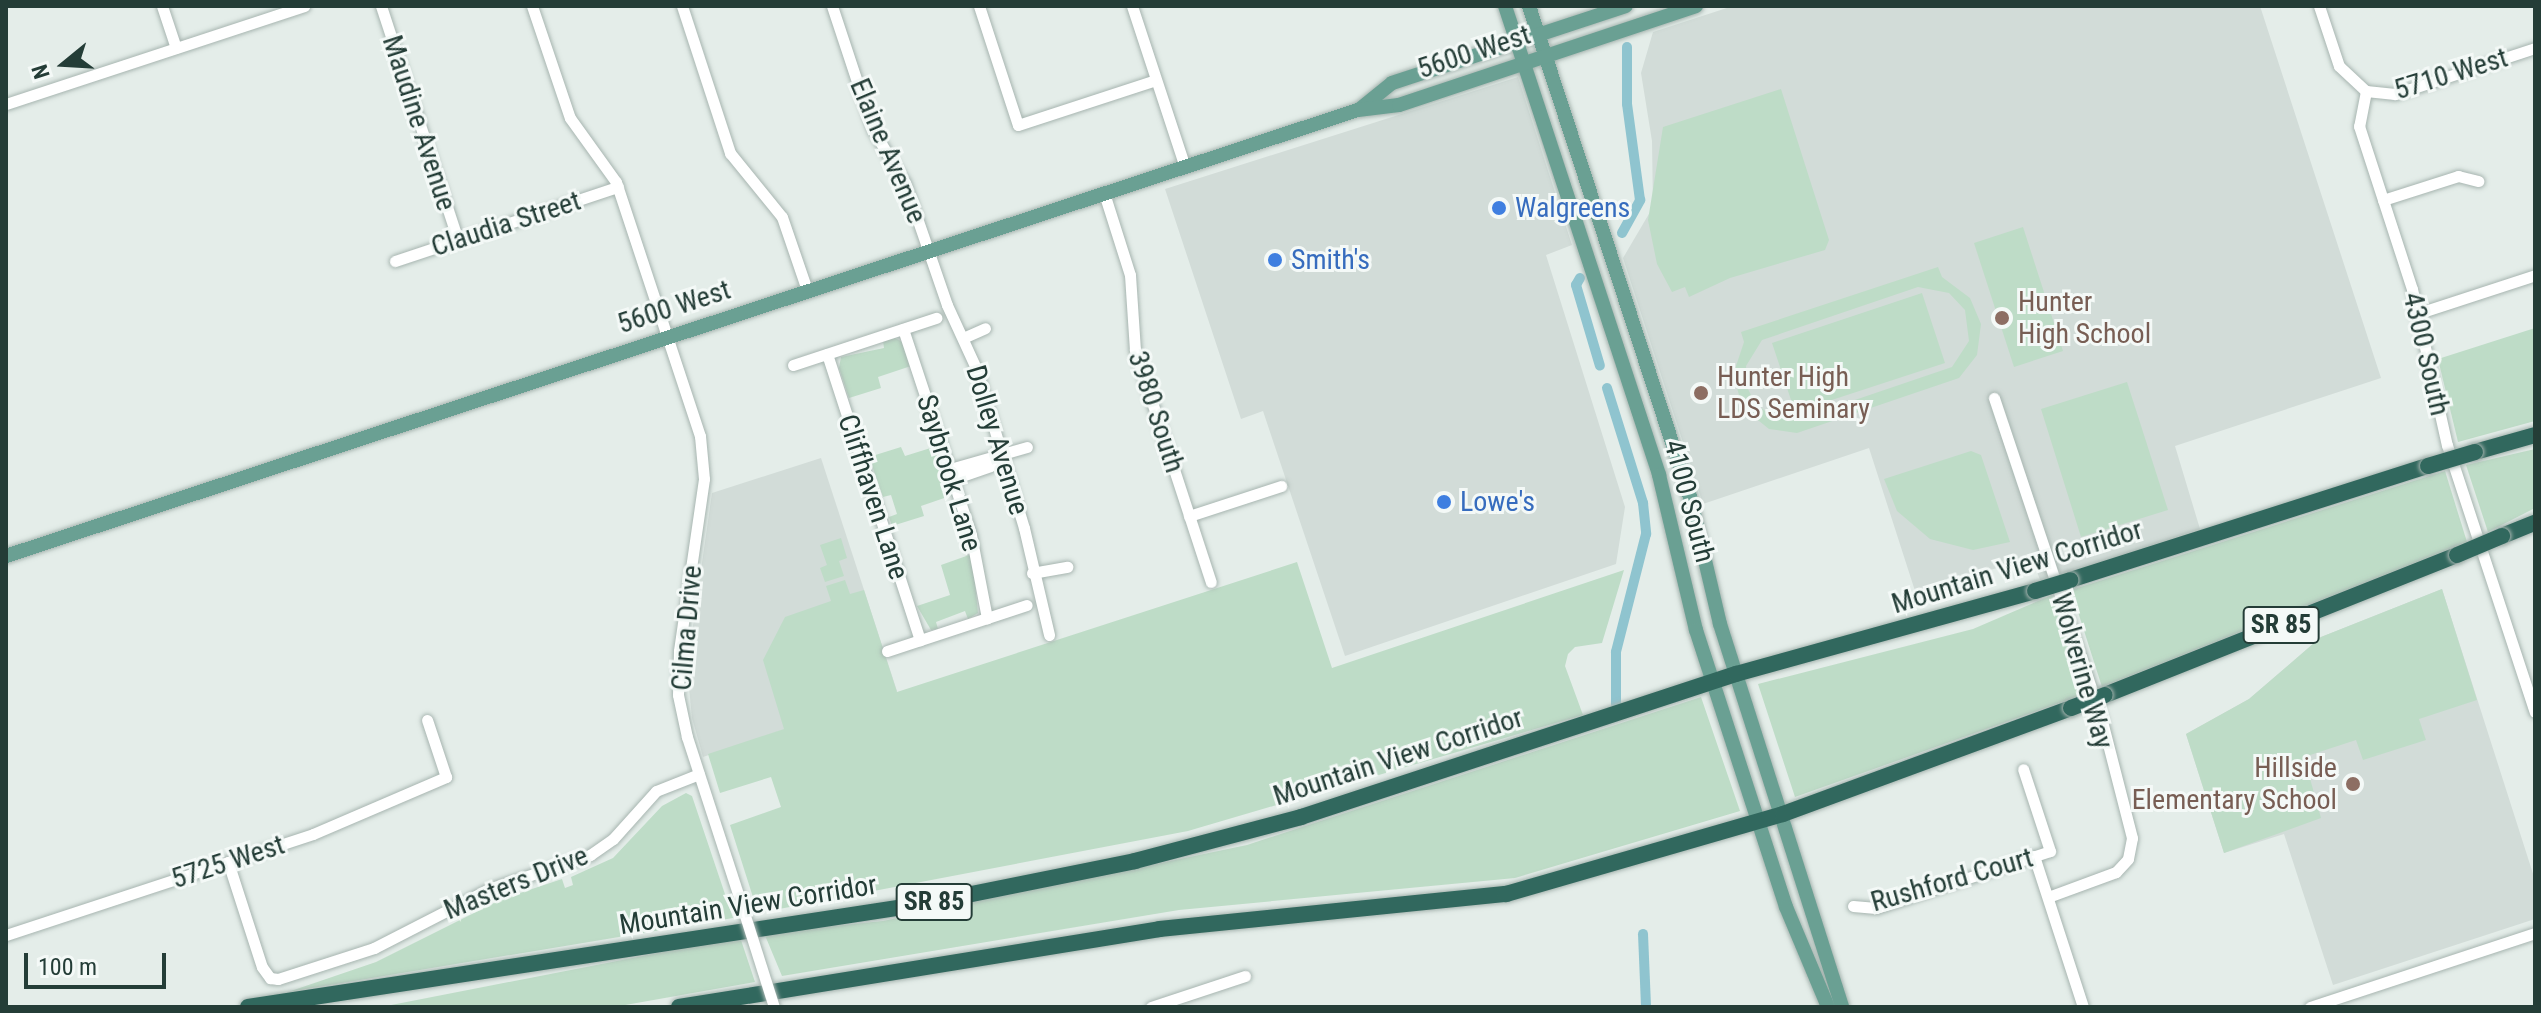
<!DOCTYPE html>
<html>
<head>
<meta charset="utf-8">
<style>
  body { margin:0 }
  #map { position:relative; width:2541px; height:1013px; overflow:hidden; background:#e4ede9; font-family:"Roboto Condensed",sans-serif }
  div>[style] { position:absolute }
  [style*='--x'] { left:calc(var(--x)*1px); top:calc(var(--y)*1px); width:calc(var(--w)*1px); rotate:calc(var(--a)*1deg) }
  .built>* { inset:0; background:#d2dcd8 }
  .green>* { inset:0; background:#bedcc7 }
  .canal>* { height:10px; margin:-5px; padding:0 5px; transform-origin:5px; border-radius:5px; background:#8fc4cf }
  .roads { filter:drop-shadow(0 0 2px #a7b5b0) drop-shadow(0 0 2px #a7b5b0) }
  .minor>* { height:11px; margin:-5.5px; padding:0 5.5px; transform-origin:5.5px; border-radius:5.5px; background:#fff }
  .major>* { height:14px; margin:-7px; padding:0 7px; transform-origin:7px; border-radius:7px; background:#6aa093 }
  .highway>* { height:16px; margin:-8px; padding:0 8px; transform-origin:8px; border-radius:8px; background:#31685e }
  .bridges { filter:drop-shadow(0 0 2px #a7b5b0) drop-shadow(0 0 2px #a7b5b0) }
  .minor-bridge>* { height:11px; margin:-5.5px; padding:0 5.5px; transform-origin:5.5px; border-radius:5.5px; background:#fff }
  .highway-bridge>* { height:16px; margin:-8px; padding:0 8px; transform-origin:8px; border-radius:8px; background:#31685e }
  .dots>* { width:22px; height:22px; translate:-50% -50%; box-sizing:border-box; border:4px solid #f4f9f7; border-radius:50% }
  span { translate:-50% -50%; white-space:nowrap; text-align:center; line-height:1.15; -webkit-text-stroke:6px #f4f9f7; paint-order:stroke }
  .shield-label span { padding:2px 6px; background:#f4f9f7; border:2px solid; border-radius:6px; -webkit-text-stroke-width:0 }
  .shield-label { font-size:26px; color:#243d37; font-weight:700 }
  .street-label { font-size:28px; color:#243d37 }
  .shop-label { font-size:28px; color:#366cbe }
  .left { translate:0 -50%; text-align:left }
  .education-label { font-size:28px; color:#785e54 }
  .right { translate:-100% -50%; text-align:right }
  .frame { position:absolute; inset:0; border:8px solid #243d37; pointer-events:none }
  .north { position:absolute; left:24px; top:24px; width:80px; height:80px; -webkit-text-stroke:6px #f4f9f7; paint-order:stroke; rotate:252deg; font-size:22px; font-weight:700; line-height:32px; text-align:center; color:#243d37 }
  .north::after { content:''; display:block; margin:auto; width:28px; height:36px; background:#243d37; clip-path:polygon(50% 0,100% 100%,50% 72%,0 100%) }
  .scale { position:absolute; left:24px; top:953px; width:142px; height:36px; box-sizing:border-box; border:4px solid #243d37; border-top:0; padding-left:10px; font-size:24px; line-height:28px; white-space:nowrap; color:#243d37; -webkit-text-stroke:6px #f4f9f7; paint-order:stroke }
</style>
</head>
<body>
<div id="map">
  <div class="built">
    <div style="clip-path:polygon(1733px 6px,2260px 6px,2381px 378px,2175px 446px,2200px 529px,2041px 582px,2031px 557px,1916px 594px,1869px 448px,1703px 504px,1623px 258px,1653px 207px,1652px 141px,1641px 73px,1653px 32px)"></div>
    <div style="clip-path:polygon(1518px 77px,1572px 245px,1546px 255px,1625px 507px,1616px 564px,1345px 656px,1263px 411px,1241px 419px,1165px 189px)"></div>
    <div style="clip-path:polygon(821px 458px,897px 691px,703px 757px,692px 718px,687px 668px,712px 493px)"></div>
    <div style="clip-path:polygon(2442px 589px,2535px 880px,2535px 919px,2333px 985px,2284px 834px,2224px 853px,2186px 734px,2249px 699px,2321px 637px)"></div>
  </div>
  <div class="green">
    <div style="clip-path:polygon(1781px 89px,1829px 240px,1825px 250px,1730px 278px,1689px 297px,1685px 287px,1672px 292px,1657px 264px,1648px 220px,1663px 127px)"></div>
    <div style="clip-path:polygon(2023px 227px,2063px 351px,2014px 367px,1974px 243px)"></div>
    <div style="clip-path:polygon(evenodd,1938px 267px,1942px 277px,1970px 298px,1981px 324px,1977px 355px,1959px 378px,1797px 433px,1769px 429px,1743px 408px,1733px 375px,1744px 342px,1741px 332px,1938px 267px,1918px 287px,1949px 293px,1965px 310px,1969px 341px,1952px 367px,1796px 420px,1773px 417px,1755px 403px,1748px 389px,1746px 366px,1762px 340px,1918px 287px)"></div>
    <div style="clip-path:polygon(1922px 293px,1945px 363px,1795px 412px,1772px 343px)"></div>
    <div style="clip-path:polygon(2535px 328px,2535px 421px,2458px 442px,2438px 359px)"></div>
    <div style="clip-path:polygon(895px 338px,903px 342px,911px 366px,878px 377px,881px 388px,849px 398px,839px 368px,841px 357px,884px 348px,883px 341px)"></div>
    <div style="clip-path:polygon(2127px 382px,2168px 510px,2081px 537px,2041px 409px)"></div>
    <div style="clip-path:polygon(937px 446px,953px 495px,921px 506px,924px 516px,892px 526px,889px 517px,897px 514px,891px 495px,883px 497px,869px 457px,901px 447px,905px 456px)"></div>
    <div style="clip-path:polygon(2535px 449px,2535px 508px,2488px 532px,2466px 465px)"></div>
    <div style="clip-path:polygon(1971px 451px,1981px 455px,2010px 542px,1973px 550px,1930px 539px,1897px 511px,1884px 479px)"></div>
    <div style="clip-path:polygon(2445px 471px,2467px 542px,2102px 687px,2071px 590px)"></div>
    <div style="clip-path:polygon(841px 538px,847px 558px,839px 561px,844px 576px,825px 582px,820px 568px,827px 565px,820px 545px)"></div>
    <div style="clip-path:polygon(972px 554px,978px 613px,968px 619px,965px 611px,936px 622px,938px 629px,931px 630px,917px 606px,950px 595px,941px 565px)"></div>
    <div style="clip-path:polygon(1297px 562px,1332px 668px,1624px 570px,1602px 643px,1575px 647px,1568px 654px,1565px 666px,1583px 715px,1188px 831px,758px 913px,730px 825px,781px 807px,771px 777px,720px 793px,708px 754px,784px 729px,763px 660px,785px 617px,831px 601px,826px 586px,845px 580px,850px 594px,864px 590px,897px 692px)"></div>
    <div style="clip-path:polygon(2442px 589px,2477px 700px,2419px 719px,2426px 740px,2363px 760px,2356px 740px,2304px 757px,2321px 818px,2224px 853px,2186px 734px,2249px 699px,2321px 637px)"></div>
    <div style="clip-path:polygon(2052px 595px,2085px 694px,1795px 797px,1758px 684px,1973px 629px)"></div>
    <div style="clip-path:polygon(1701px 697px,1740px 811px,1515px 878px,1179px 910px,782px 976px,764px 933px,883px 921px,1247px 845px)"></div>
    <div style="clip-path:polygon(686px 793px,692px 796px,733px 918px,288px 992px,376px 962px,502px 899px,562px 879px,565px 888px,573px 885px,571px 877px,613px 858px,662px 806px)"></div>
    <div style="clip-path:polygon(740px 937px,755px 982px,614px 1007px,381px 1007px)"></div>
  </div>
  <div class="canal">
    <div style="--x:1622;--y:233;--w:38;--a:-61"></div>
    <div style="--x:1640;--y:200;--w:97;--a:-97.7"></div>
    <div style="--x:1627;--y:104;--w:57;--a:-90"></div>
    <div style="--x:1580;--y:278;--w:8;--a:120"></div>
    <div style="--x:1576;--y:285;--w:84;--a:73.5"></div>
    <div style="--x:1607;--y:388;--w:121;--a:72.6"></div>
    <div style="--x:1643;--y:503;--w:31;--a:84"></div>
    <div style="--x:1646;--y:534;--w:122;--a:104.3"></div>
    <div style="--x:1616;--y:652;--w:52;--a:90"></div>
    <div style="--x:1643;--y:934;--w:73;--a:87.6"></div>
  </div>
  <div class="roads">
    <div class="minor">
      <div style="--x:162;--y:6;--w:44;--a:71.6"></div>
      <div style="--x:381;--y:6;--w:246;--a:71.8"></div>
      <div style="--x:532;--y:6;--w:118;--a:71.3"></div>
      <div style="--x:570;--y:118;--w:79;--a:54.3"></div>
      <div style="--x:616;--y:182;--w:268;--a:71.7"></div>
      <div style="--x:700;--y:436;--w:43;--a:84.7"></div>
      <div style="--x:704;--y:479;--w:174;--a:98.3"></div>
      <div style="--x:679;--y:651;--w:44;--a:91.3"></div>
      <div style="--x:678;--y:695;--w:43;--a:77.9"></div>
      <div style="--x:687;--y:737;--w:175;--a:72"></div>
      <div style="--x:682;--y:6;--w:155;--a:71.9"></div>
      <div style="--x:730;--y:153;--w:82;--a:50.9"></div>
      <div style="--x:782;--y:217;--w:77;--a:71.1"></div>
      <div style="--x:832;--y:6;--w:131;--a:71.7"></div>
      <div style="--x:873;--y:130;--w:62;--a:58.9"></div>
      <div style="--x:905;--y:183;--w:129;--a:71"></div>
      <div style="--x:947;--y:305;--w:69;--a:65.3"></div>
      <div style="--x:976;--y:368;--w:167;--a:73.3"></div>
      <div style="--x:1024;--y:528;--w:110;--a:76.8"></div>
      <div style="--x:979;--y:6;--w:125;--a:71.9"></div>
      <div style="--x:1018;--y:125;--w:145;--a:-18.1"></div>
      <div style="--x:1132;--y:6;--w:169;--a:71.8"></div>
      <div style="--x:2319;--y:6;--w:63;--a:71.6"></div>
      <div style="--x:2339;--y:66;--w:37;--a:43"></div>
      <div style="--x:2366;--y:91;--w:36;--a:101"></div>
      <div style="--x:2359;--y:126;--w:171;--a:72"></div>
      <div style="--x:2412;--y:289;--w:160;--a:77.4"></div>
      <div style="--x:2447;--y:445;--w:281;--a:71.8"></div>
      <div style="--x:2366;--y:91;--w:29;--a:6"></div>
      <div style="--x:2395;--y:94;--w:147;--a:-18.2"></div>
      <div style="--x:6;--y:104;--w:314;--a:-18.2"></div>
      <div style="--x:1104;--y:193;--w:86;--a:72.4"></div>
      <div style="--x:1130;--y:275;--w:75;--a:86.2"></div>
      <div style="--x:1135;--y:350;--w:244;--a:71.9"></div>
      <div style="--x:2383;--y:200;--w:79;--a:-17.7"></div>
      <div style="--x:2458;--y:176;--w:21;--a:14"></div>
      <div style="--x:395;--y:261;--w:235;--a:-18.4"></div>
      <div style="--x:2416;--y:314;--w:125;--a:-18.1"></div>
      <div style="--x:903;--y:329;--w:217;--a:71.7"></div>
      <div style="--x:971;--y:535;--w:85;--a:79.1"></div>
      <div style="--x:963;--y:338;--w:24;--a:-24"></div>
      <div style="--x:827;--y:354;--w:301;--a:72"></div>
      <div style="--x:793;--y:365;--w:151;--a:-18.2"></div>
      <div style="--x:1994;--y:398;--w:336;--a:71.5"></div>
      <div style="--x:2101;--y:717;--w:125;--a:75.6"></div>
      <div style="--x:2132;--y:838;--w:21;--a:101"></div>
      <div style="--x:2128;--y:859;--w:18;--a:133"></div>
      <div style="--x:2116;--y:872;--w:72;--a:159.8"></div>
      <div style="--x:950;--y:469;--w:80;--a:-15.9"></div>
      <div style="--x:953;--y:479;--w:39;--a:-19"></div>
      <div style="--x:990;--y:466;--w:13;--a:-42"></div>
      <div style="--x:1189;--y:516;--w:97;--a:-18.1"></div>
      <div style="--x:1032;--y:573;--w:36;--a:-10"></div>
      <div style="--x:887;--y:651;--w:147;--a:-18.2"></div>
      <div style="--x:2034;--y:856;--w:159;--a:72"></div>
      <div style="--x:228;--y:862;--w:110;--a:72.1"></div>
      <div style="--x:262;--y:967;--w:14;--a:54"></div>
      <div style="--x:270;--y:978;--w:8;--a:7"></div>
      <div style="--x:278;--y:979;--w:101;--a:-17.9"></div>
      <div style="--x:374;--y:948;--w:129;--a:-27.2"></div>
      <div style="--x:489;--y:889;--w:107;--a:-18.6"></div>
      <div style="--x:590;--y:855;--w:28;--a:-35"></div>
      <div style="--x:613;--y:839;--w:64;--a:-48.1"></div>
      <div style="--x:656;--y:791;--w:46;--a:-21.6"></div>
      <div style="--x:1853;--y:906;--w:23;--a:5"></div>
      <div style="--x:1876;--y:908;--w:183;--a:-18.1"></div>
      <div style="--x:2050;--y:851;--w:86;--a:-108.2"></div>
      <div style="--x:6;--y:935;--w:323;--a:-18.2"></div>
      <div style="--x:313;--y:834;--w:145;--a:-23.2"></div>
      <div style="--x:446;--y:777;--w:60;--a:-108.4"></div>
      <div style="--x:1151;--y:1007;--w:99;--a:-18.3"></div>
      <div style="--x:2310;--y:1007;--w:237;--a:-18.2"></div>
    </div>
    <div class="major">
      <div style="--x:1505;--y:6;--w:494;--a:71.8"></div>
      <div style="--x:1659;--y:475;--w:159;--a:76.6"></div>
      <div style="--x:1696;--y:630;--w:291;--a:72"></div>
      <div style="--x:1786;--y:907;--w:108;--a:67.2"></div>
      <div style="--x:1529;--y:6;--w:517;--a:71.85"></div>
      <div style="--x:1690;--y:497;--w:130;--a:76.7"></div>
      <div style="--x:1720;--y:624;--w:402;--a:72.3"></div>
      <div style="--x:1360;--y:109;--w:41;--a:-39.1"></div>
      <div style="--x:1392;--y:83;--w:246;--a:-18.2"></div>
      <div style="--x:6;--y:556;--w:1424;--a:-18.26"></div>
      <div style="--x:1358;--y:110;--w:41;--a:-7"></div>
      <div style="--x:1399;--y:105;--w:313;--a:-18.4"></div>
    </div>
    <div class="highway">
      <div style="--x:2475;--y:452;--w:62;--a:-15.8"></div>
      <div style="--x:2502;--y:536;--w:35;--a:-22"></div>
      <div style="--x:2070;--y:580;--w:376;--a:-17.7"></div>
      <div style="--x:2105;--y:695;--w:379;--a:-21.7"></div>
      <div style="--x:248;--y:1007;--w:677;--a:-8.67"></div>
      <div style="--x:917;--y:905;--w:222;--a:-11.4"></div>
      <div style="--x:1135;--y:861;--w:172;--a:-14.8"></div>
      <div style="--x:1301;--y:817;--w:458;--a:-18.2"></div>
      <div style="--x:1736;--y:674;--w:310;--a:-15.5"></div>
      <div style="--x:679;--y:1007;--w:487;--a:-9.2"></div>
      <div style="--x:1160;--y:929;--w:348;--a:-5.8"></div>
      <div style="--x:1506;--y:894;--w:288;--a:-16.1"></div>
      <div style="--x:1783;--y:814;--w:307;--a:-20.2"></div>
    </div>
  </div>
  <div class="bridges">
    <div class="minor-bridge">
      <div style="--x:741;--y:903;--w:109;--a:72.4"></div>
    </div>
    <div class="highway-bridge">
      <div style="--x:2428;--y:466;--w:49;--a:-16.6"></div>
      <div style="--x:2457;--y:555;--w:49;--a:-22.9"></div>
      <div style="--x:2035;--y:591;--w:37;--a:-17"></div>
      <div style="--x:2071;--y:708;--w:36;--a:-21"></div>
    </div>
  </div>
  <div class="dots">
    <div style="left:1499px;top:208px;background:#3f7fe0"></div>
    <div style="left:1275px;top:260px;background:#3f7fe0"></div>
    <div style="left:2002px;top:318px;background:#8d6e63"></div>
    <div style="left:1701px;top:393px;background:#8d6e63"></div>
    <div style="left:1444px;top:502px;background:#3f7fe0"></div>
    <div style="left:2353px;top:784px;background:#8d6e63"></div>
  </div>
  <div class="shield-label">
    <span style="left:2281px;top:625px">SR 85</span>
    <span style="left:934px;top:902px">SR 85</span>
  </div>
  <div class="street-label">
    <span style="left:1474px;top:52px;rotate:-18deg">5600 West</span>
    <span style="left:2451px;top:74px;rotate:-17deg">5710 West</span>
    <span style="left:419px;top:123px;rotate:72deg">Maudine Avenue</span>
    <span style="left:888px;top:151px;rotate:67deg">Elaine Avenue</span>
    <span style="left:506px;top:224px;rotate:-18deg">Claudia Street</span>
    <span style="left:674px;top:307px;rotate:-18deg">5600 West</span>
    <span style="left:2426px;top:354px;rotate:77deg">4300 South</span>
    <span style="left:1156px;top:412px;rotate:72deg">3980 South</span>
    <span style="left:997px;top:440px;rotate:73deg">Dolley Avenue</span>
    <span style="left:949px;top:473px;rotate:73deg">Saybrook Lane</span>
    <span style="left:873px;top:497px;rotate:72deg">Cliffhaven Lane</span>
    <span style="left:1689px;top:501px;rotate:75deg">4100 South</span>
    <span style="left:2017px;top:567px;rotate:-17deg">Mountain View Corridor</span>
    <span style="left:687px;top:628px;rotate:-85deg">Cilma Drive</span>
    <span style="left:2082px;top:671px;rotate:74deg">Wolverine Way</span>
    <span style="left:1398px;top:757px;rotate:-18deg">Mountain View Corridor</span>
    <span style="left:228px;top:862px;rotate:-18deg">5725 West</span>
    <span style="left:1952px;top:880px;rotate:-16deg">Rushford Court</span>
    <span style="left:516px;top:883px;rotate:-22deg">Masters Drive</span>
    <span style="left:748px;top:905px;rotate:-9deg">Mountain View Corridor</span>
  </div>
  <div class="shop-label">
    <span class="left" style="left:1515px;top:208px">Walgreens</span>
    <span class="left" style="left:1291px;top:260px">Smith's</span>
    <span class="left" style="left:1460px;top:502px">Lowe's</span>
  </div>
  <div class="education-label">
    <span class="left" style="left:2018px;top:318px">Hunter<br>High School</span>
    <span class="left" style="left:1717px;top:393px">Hunter High<br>LDS Seminary</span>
    <span class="right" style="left:2337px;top:784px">Hillside<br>Elementary School</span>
  </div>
  <div class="frame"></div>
  <div class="north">N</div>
  <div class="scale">100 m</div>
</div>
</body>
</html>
